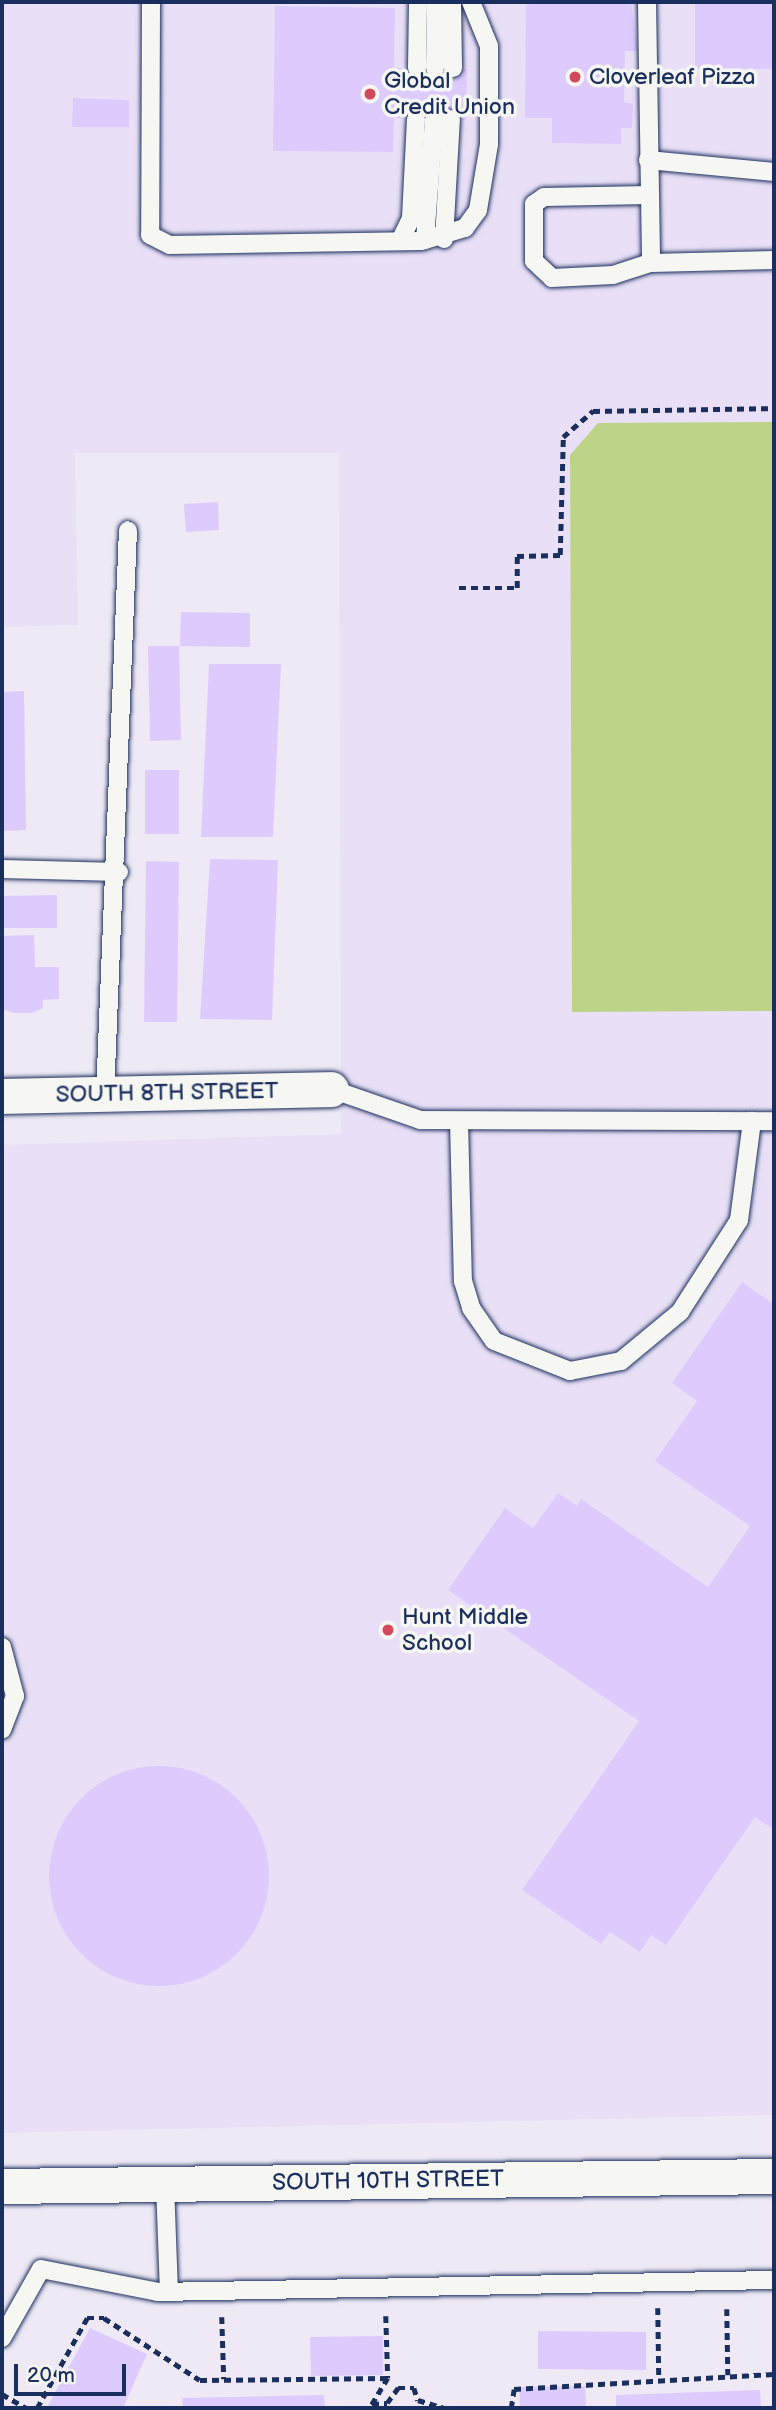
<!DOCTYPE html>
<html>
<head>
<meta charset="utf-8">
<style>
  body { margin:0 }
  #map { position:relative; width:776px; height:2410px; overflow:hidden; background:#eee9f5; font-family:"Balsamiq Sans",sans-serif }
  div>[style] { position:absolute }
  [style*='--x'] { left:calc(var(--x)*1px); top:calc(var(--y)*1px); width:calc(var(--w)*1px); rotate:calc(var(--a)*1deg) }
  .built>* { inset:0; background:#e9e0f7 }
  .green>* { inset:0; background:#bdd388 }
  .building>* { inset:0; background:#ddcbfd }
  .round { border-radius:50% }
  .path>* { height:4.5px; margin-top:-2.25px; transform-origin:0; background:repeating-linear-gradient(90deg,#1b2f5e 0 7px,transparent 0 12px) }
  .roads { filter:drop-shadow(0 0 2px #1b2f5e) drop-shadow(0 0 2px #1b2f5e) }
  .service>* { height:18px; margin:-9px; padding:0 9px; transform-origin:9px; border-radius:9px; background:#f6f6f2 }
  .minor>* { height:35px; margin:-17.5px; padding:0 17.5px; transform-origin:17.5px; border-radius:17.5px; background:#f6f6f2 }
  .dots>* { width:19px; height:19px; translate:-50% -50%; box-sizing:border-box; border:4px solid #f6f6f2; border-radius:50% }
  span { translate:-50% -50%; white-space:nowrap; text-align:center; line-height:1.15; -webkit-text-stroke:7px #f6f6f2; paint-order:stroke }
  .poi-label { font-size:23px; color:#1b2f5e }
  .left { translate:0 -50%; text-align:left }
  .street-label { font-size:23px; color:#1b2f5e }
  .frame { position:absolute; inset:0; border:4px solid #1b2f5e; pointer-events:none }
  .scale { position:absolute; left:14px; top:2364px; width:112px; height:32px; box-sizing:border-box; border:4px solid #1b2f5e; border-top:0; padding-left:9px; font-size:21px; line-height:24px; white-space:nowrap; color:#1b2f5e; -webkit-text-stroke:5px #f6f6f2; paint-order:stroke }
</style>
</head>
<body>
<div id="map">
  <div class="built">
    <div style="clip-path:polygon(2px 2px,774px 2px,774px 2115px,2px 2133px,2px 1145px,341px 1134px,339px 453px,75px 453px,78px 625px,2px 627px)"></div>
  </div>
  <div class="green">
    <div style="clip-path:polygon(774px 422px,774px 1011px,572px 1012px,570px 455px,598px 423px)"></div>
  </div>
  <div class="building">
    <div style="clip-path:polygon(540px 2px,631px 2px,638px 51px,625px 51px,624px 102px,633px 104px,632px 128px,621px 128px,621px 144px,552px 143px,552px 118px,525px 118px,526px 5px)"></div>
    <div style="clip-path:polygon(695px 2px,774px 2px,774px 69px,695px 69px)"></div>
    <div style="clip-path:polygon(275px 6px,395px 8px,394px 68px,467px 69px,466px 120px,394px 118px,393px 152px,273px 151px)"></div>
    <div style="clip-path:polygon(73px 98px,129px 100px,129px 127px,72px 127px)"></div>
    <div style="clip-path:polygon(218px 502px,219px 530px,186px 532px,184px 504px)"></div>
    <div style="clip-path:polygon(181px 612px,250px 613px,250px 647px,180px 646px)"></div>
    <div style="clip-path:polygon(148px 646px,179px 646px,181px 740px,150px 741px)"></div>
    <div style="clip-path:polygon(209px 664px,281px 664px,273px 837px,201px 837px)"></div>
    <div style="clip-path:polygon(24px 691px,26px 830px,2px 831px,2px 692px)"></div>
    <div style="clip-path:polygon(145px 770px,179px 770px,179px 834px,145px 834px)"></div>
    <div style="clip-path:polygon(210px 859px,278px 860px,272px 1020px,200px 1019px)"></div>
    <div style="clip-path:polygon(146px 861px,179px 862px,177px 1022px,144px 1022px)"></div>
    <div style="clip-path:polygon(57px 895px,57px 928px,2px 928px,2px 896px)"></div>
    <div style="clip-path:polygon(34px 935px,35px 967px,59px 967px,59px 999px,43px 1000px,43px 1008px,32px 1013px,14px 1013px,2px 1009px,2px 936px)"></div>
    <div style="clip-path:polygon(742px 1282px,774px 1304px,774px 1830px,755px 1817px,666px 1945px,651px 1935px,640px 1952px,610px 1932px,601px 1944px,522px 1890px,639px 1721px,448px 1590px,505px 1508px,533px 1528px,558px 1493px,577px 1506px,581px 1499px,708px 1587px,750px 1526px,655px 1461px,697px 1401px,672px 1383px)"></div>
    <div class="round" style="left:49px;top:1766px;width:220px;height:220px"></div>
    <div style="clip-path:polygon(90px 2328px,147px 2354px,123px 2408px,47px 2408px)"></div>
    <div style="clip-path:polygon(538px 2331px,646px 2332px,646px 2370px,538px 2369px)"></div>
    <div style="clip-path:polygon(383px 2336px,383px 2375px,311px 2376px,310px 2337px)"></div>
    <div style="clip-path:polygon(585px 2386px,586px 2408px,520px 2408px,519px 2387px)"></div>
    <div style="clip-path:polygon(760px 2390px,761px 2408px,616px 2408px,616px 2395px)"></div>
    <div style="clip-path:polygon(324px 2395px,325px 2408px,183px 2408px,182px 2398px)"></div>
  </div>
  <div class="path">
    <div style="--x:459;--y:588;--w:58;--a:0"></div>
    <div style="--x:517;--y:588;--w:32;--a:-90"></div>
    <div style="--x:517;--y:556;--w:43;--a:-1.3"></div>
    <div style="--x:560;--y:555;--w:118;--a:-88.5"></div>
    <div style="--x:563;--y:437;--w:40;--a:-41"></div>
    <div style="--x:593;--y:411;--w:181;--a:-0.9"></div>
    <div style="--x:658;--y:2308;--w:69;--a:89.2"></div>
    <div style="--x:727;--y:2309;--w:66;--a:89.1"></div>
    <div style="--x:386;--y:2316;--w:62;--a:88.2"></div>
    <div style="--x:222;--y:2317;--w:62;--a:88.2"></div>
    <div style="--x:2;--y:2394;--w:28;--a:30"></div>
    <div style="--x:372;--y:2404;--w:15;--a:-4"></div>
    <div style="--x:387;--y:2403;--w:19;--a:-54"></div>
    <div style="--x:398;--y:2388;--w:16;--a:0"></div>
    <div style="--x:414;--y:2388;--w:13;--a:72"></div>
    <div style="--x:418;--y:2400;--w:28;--a:17"></div>
    <div style="--x:37;--y:2408;--w:103;--a:-60.9"></div>
    <div style="--x:87;--y:2318;--w:17;--a:0"></div>
    <div style="--x:104;--y:2318;--w:114;--a:32.9"></div>
    <div style="--x:200;--y:2380;--w:188;--a:-0.6"></div>
    <div style="--x:388;--y:2378;--w:35;--a:121"></div>
    <div style="--x:511;--y:2408;--w:19;--a:-81"></div>
    <div style="--x:514;--y:2389;--w:260;--a:-3.3"></div>
  </div>
  <div class="roads">
    <div class="service">
      <div style="--x:151;--y:2;--w:233;--a:90.2"></div>
      <div style="--x:150;--y:235;--w:22;--a:27"></div>
      <div style="--x:170;--y:245;--w:251;--a:-0.9"></div>
      <div style="--x:421;--y:241;--w:46;--a:-16.5"></div>
      <div style="--x:465;--y:228;--w:22;--a:-54"></div>
      <div style="--x:478;--y:210;--w:67;--a:-80.5"></div>
      <div style="--x:489;--y:144;--w:98;--a:-90"></div>
      <div style="--x:489;--y:46;--w:48;--a:-112.2"></div>
      <div style="--x:452;--y:2;--w:66;--a:89.1"></div>
      <div style="--x:647;--y:2;--w:261;--a:89.1"></div>
      <div style="--x:417;--y:68;--w:66;--a:-89.1"></div>
      <div style="--x:435;--y:68;--w:66;--a:-89.1"></div>
      <div style="--x:648;--y:160;--w:127;--a:5.4"></div>
      <div style="--x:649;--y:195;--w:105;--a:178.9"></div>
      <div style="--x:544;--y:197;--w:12;--a:145"></div>
      <div style="--x:534;--y:204;--w:57;--a:90"></div>
      <div style="--x:534;--y:261;--w:25;--a:43"></div>
      <div style="--x:552;--y:278;--w:61;--a:-2.8"></div>
      <div style="--x:613;--y:275;--w:40;--a:-18"></div>
      <div style="--x:651;--y:263;--w:123;--a:-1.4"></div>
      <div style="--x:444;--y:239;--w:120;--a:-86.7"></div>
      <div style="--x:425;--y:240;--w:121;--a:-85.7"></div>
      <div style="--x:400;--y:241;--w:25;--a:-64"></div>
      <div style="--x:411;--y:218;--w:99;--a:-87.1"></div>
      <div style="--x:2;--y:869;--w:117;--a:1.5"></div>
      <div style="--x:331;--y:1089;--w:94;--a:19.2"></div>
      <div style="--x:420;--y:1120;--w:354;--a:0.2"></div>
      <div style="--x:105;--y:1095;--w:565;--a:-87.67"></div>
      <div style="--x:459;--y:1121;--w:160;--a:88.6"></div>
      <div style="--x:463;--y:1281;--w:28;--a:73"></div>
      <div style="--x:471;--y:1308;--w:40;--a:55.1"></div>
      <div style="--x:494;--y:1341;--w:82;--a:21.5"></div>
      <div style="--x:570;--y:1371;--w:52;--a:-11.1"></div>
      <div style="--x:621;--y:1361;--w:77;--a:-39.7"></div>
      <div style="--x:680;--y:1312;--w:109;--a:-57.3"></div>
      <div style="--x:739;--y:1220;--w:100;--a:-82.5"></div>
      <div style="--x:2;--y:1647;--w:51;--a:75.1"></div>
      <div style="--x:15;--y:1696;--w:36;--a:111"></div>
      <div style="--x:165;--y:2184;--w:108;--a:87.9"></div>
      <div style="--x:2;--y:2338;--w:79;--a:-60.5"></div>
      <div style="--x:41;--y:2269;--w:119;--a:11.1"></div>
      <div style="--x:158;--y:2292;--w:616;--a:-1.12"></div>
    </div>
    <div class="minor">
      <div style="--x:2;--y:1096;--w:329;--a:-1.2"></div>
      <div style="--x:2;--y:2186;--w:772;--a:-0.74"></div>
    </div>
  </div>
  <div class="dots">
    <div style="left:575px;top:77px;background:#d1495b"></div>
    <div style="left:370px;top:94px;background:#d1495b"></div>
    <div style="left:388px;top:1630px;background:#d1495b"></div>
  </div>
  <div class="poi-label">
    <span class="left" style="left:589px;top:77px">Cloverleaf Pizza</span>
    <span class="left" style="left:384px;top:94px">Global<br>Credit Union</span>
    <span class="left" style="left:402px;top:1630px">Hunt Middle<br>School</span>
  </div>
  <div class="street-label">
    <span style="left:167px;top:1093px;rotate:-1deg">SOUTH 8TH STREET</span>
    <span style="left:388px;top:2181px;rotate:-1deg">SOUTH 10TH STREET</span>
  </div>
  <div class="frame"></div>
  <div class="scale">20 m</div>
</div>
</body>
</html>
